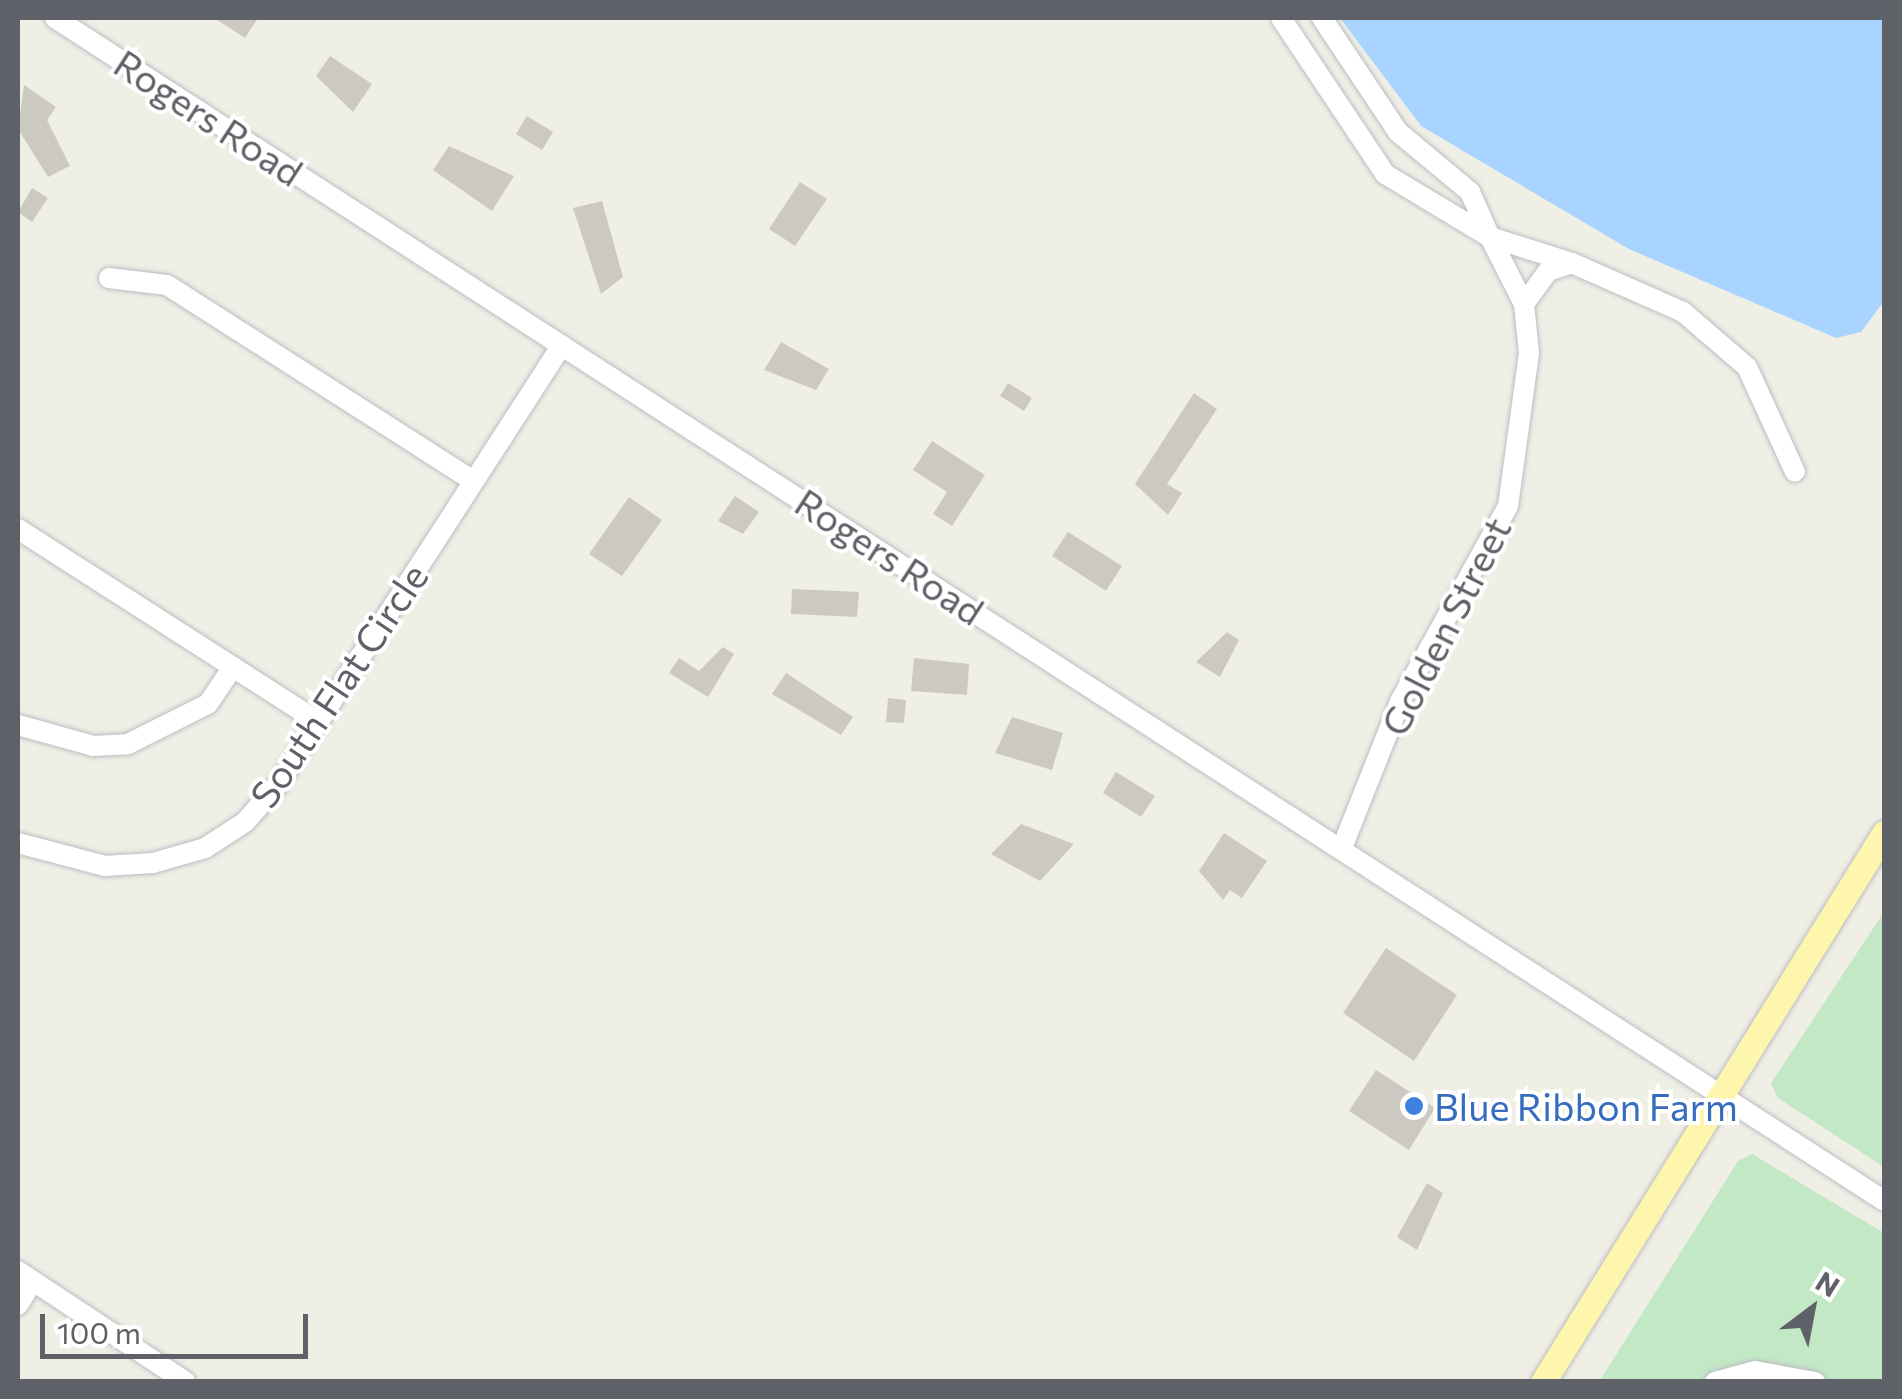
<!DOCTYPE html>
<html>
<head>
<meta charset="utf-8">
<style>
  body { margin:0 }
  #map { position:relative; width:1902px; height:1399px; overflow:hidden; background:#f0efe6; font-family:Commissioner,sans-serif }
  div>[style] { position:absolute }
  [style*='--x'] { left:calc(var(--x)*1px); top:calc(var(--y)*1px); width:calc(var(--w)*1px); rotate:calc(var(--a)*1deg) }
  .green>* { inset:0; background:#c3e8c5 }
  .water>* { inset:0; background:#a8d4ff }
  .building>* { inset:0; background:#ccc9c3 }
  .roads { filter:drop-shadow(0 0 2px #bbbdc2) drop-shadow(0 0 2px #bbbdc2) }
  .minor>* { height:20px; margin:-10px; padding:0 10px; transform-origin:10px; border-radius:10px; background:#fff }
  .major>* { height:25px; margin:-12.5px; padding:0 12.5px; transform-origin:12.5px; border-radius:12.5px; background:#fff6ad }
  .dots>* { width:28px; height:28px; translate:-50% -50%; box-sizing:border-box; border:5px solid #fff; border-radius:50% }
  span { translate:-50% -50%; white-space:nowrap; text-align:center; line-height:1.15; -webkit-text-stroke:8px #fff; paint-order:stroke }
  .street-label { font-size:38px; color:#5e6167 }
  .shop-label { font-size:38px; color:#366cbe }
  .left { translate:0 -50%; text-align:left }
  .frame { position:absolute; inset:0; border:20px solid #5e6167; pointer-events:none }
  .north { position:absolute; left:1762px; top:1259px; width:100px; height:100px; -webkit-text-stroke:8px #fff; paint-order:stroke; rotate:32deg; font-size:28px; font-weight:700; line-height:40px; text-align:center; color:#5e6167 }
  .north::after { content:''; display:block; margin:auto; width:35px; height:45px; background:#5e6167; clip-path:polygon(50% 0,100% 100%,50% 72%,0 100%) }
  .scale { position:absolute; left:40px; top:1314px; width:268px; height:45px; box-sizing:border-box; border:5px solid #5e6167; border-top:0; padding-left:12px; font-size:30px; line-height:35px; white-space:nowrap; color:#5e6167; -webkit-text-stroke:8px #fff; paint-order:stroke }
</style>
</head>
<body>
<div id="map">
  <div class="green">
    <div style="clip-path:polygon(1884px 912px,1884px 1167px,1778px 1098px,1771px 1083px)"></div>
    <div style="clip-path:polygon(1752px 1154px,1884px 1233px,1884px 1381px,1599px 1382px,1738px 1161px)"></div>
  </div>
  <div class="water">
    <div style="clip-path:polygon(1340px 18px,1884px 18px,1884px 301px,1861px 332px,1836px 338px,1629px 249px,1421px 126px)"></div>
  </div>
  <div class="building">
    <div style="clip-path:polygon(214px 18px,258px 18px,245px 38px)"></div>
    <div style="clip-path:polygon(330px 56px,372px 84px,353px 112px,316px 76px)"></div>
    <div style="clip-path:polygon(24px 85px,56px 107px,47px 120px,70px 166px,48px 177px,18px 129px)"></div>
    <div style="clip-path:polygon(527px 116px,553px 132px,542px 150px,516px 134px)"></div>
    <div style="clip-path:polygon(449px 146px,514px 176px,492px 211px,433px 170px)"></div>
    <div style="clip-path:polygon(800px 182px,827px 199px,795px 246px,769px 229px)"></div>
    <div style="clip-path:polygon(32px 188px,48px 198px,32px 222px,18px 212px)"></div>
    <div style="clip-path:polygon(602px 201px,623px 277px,601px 294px,573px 208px)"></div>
    <div style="clip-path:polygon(781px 342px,829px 369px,816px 390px,764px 370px)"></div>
    <div style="clip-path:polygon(1008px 383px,1032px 398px,1024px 411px,1000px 396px)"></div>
    <div style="clip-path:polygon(1194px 393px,1217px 409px,1167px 484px,1182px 493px,1168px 515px,1135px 484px)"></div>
    <div style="clip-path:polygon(932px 441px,985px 475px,952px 526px,933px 514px,947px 492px,913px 470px)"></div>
    <div style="clip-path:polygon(735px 496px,759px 512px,743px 534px,718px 521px)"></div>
    <div style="clip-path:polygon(629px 497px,662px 520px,622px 576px,589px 554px)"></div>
    <div style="clip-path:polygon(1068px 532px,1122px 566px,1106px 591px,1052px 556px)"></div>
    <div style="clip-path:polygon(792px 589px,859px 592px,857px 617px,791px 614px)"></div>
    <div style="clip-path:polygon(1227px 632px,1239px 640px,1220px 677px,1196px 662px)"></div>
    <div style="clip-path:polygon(723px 647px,734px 654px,708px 697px,669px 673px,679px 658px,699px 671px)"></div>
    <div style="clip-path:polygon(914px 658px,969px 664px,967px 695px,911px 691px)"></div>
    <div style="clip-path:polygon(786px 673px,853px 717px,841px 735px,772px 694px)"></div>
    <div style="clip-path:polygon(888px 698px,906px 700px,904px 723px,886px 722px)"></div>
    <div style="clip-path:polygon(1012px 717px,1063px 733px,1052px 770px,995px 753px)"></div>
    <div style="clip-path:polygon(1116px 772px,1155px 796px,1141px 817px,1103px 793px)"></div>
    <div style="clip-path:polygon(1021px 824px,1074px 844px,1040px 881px,991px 854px)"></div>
    <div style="clip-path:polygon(1224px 833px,1267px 861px,1242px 898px,1230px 890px,1223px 900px,1199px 871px)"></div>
    <div style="clip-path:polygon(1386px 948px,1457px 995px,1414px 1061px,1343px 1013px)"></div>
    <div style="clip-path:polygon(1376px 1070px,1435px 1108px,1409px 1150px,1349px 1111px)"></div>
    <div style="clip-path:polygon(1427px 1183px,1443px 1193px,1417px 1250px,1397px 1237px)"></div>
  </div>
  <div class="roads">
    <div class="minor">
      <div style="--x:55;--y:18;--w:2178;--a:32.89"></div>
      <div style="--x:1281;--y:18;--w:187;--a:56.3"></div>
      <div style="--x:1385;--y:174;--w:122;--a:31"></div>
      <div style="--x:1490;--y:237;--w:75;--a:63.1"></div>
      <div style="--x:1524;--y:304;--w:49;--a:84.2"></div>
      <div style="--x:1529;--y:353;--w:154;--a:97.8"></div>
      <div style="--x:1508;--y:506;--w:224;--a:118.9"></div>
      <div style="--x:1400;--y:702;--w:157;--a:111.7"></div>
      <div style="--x:1322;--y:18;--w:137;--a:56.3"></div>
      <div style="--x:1398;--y:132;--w:94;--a:39.8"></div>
      <div style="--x:1470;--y:192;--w:49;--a:66"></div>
      <div style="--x:1490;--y:237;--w:86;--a:17.6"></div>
      <div style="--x:109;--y:278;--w:58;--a:6.9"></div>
      <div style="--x:167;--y:285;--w:364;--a:32.6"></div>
      <div style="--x:1524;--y:304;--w:41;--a:-54"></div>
      <div style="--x:1548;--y:271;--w:25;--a:-18"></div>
      <div style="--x:1572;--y:263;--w:121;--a:23.8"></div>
      <div style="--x:1683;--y:312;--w:84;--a:40.7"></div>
      <div style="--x:1747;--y:367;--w:115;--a:65.4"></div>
      <div style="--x:18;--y:529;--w:358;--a:32.7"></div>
      <div style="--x:18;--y:725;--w:78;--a:15.6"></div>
      <div style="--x:93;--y:746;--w:35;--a:-3"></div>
      <div style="--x:128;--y:744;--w:89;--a:-26.6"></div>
      <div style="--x:208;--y:704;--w:45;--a:-56"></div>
      <div style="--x:18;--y:843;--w:90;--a:14.8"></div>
      <div style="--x:105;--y:866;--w:48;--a:-3.6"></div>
      <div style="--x:153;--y:863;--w:54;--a:-16.1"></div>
      <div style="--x:205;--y:848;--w:48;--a:-33"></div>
      <div style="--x:245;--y:822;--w:48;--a:-48.4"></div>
      <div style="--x:277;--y:786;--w:525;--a:-57.13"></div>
      <div style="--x:18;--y:1271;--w:201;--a:33.5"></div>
      <div style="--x:18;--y:1305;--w:28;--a:-58"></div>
      <div style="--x:1715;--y:1382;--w:41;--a:-15.4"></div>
      <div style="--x:1755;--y:1371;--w:61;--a:10.4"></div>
    </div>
    <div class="major">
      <div style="--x:1543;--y:1382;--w:646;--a:-58.15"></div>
    </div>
  </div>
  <div class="dots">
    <div style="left:1414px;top:1106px;background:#3f7fe0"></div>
  </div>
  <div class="street-label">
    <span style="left:209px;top:117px;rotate:33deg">Rogers Road</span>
    <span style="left:890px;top:556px;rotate:33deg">Rogers Road</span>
    <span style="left:1445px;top:626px;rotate:-63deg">Golden Street</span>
    <span style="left:338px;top:685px;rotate:-56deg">South Flat Circle</span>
  </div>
  <div class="shop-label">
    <span class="left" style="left:1434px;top:1106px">Blue Ribbon Farm</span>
  </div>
  <div class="frame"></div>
  <div class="north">N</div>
  <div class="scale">100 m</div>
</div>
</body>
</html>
